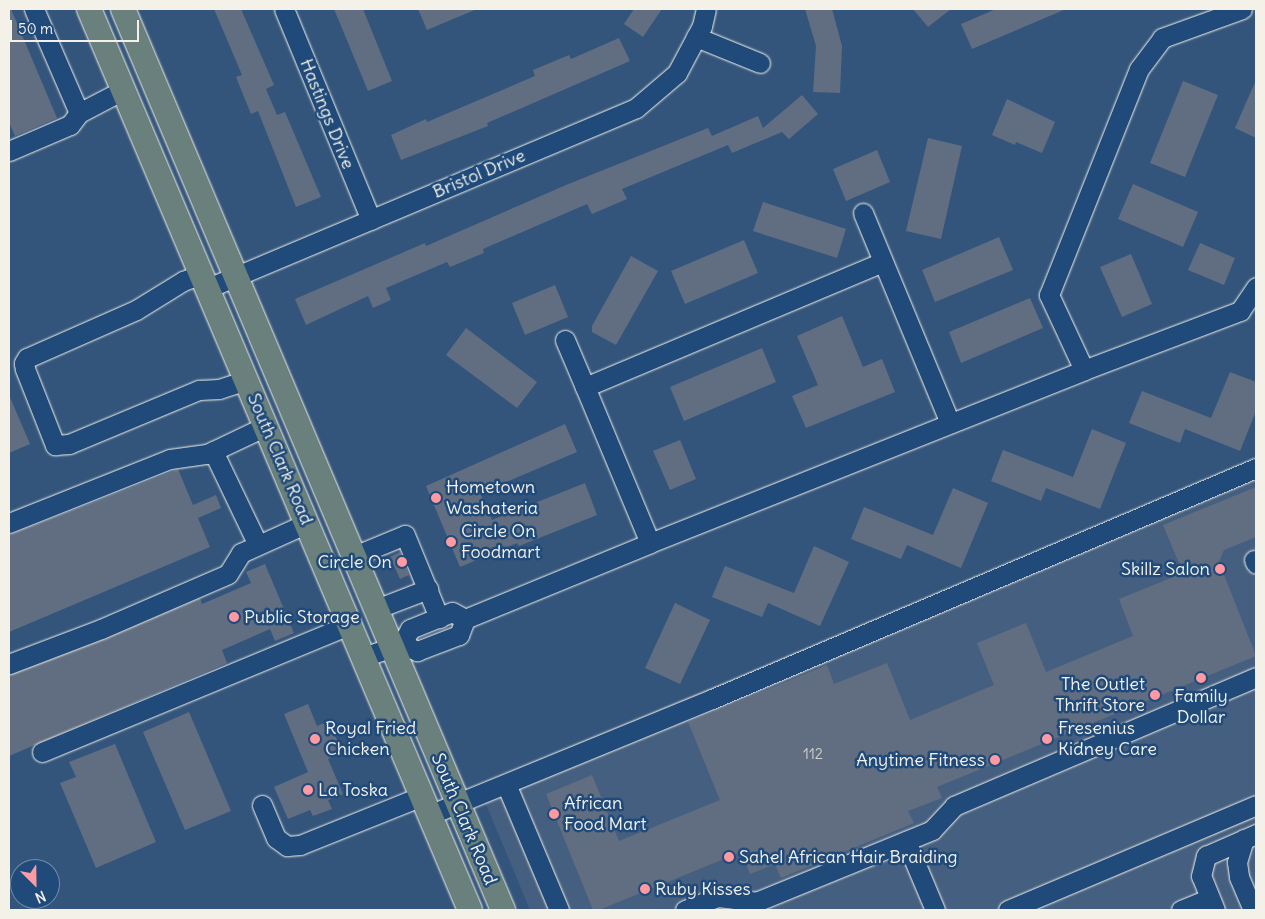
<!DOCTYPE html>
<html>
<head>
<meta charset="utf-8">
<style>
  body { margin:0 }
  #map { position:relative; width:1265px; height:919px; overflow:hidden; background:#33557c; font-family:Delius,sans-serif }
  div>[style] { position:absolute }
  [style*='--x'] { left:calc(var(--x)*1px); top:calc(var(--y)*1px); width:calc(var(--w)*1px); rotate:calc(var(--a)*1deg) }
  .built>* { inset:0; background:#455f80 }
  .building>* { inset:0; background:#616e81 }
  .roads { filter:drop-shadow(0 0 1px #f4f1e8) drop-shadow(0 0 1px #f4f1e8) }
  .minor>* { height:19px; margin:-9.5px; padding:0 9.5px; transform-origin:9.5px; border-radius:9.5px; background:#1f4a7a }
  .major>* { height:24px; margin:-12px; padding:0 12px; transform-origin:12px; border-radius:12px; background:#6a807d }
  .dots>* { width:14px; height:14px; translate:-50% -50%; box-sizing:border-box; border:2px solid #1f4a7a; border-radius:50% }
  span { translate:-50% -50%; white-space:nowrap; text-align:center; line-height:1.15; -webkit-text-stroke:5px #1f4a7a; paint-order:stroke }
  .number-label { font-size:15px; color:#cfd0ce }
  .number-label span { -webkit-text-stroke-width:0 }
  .street-label { font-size:18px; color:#f4f1e8 }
  .poi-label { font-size:18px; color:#f4f1e8 }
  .left { translate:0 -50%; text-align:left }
  .right { translate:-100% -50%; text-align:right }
  .frame { position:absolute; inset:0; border:10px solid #f4f1e8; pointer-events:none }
  .north { position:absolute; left:10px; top:859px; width:50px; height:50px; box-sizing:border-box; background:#1f4a7a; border:1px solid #748da6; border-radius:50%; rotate:157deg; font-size:14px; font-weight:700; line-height:20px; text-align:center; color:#f4f1e8 }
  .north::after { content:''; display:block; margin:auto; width:18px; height:22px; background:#ff9aa2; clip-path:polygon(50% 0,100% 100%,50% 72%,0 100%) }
  .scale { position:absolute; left:10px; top:20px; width:129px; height:22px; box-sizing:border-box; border:2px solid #f4f1e8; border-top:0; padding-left:6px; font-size:15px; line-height:18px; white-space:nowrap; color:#f4f1e8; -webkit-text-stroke:4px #1f4a7a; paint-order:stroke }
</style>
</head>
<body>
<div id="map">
  <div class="built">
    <div style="clip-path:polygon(1256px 460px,1256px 910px,530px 910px,478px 785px)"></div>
  </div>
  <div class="building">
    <div style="clip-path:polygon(9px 9px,11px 9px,57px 118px,15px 136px,9px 122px)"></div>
    <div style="clip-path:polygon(214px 9px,241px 9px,274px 85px,266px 89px,277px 115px,285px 112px,321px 197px,296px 207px,258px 111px,251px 114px,236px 77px,242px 75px)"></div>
    <div style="clip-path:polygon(334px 9px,363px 9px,392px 81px,368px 91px)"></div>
    <div style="clip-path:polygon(418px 9px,477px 9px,427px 30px)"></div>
    <div style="clip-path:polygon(634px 9px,662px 9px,643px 37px,624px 24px)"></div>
    <div style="clip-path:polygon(805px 9px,832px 9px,842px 46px,840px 93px,813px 92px,816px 46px)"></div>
    <div style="clip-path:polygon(913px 9px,951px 9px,928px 27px)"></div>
    <div style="clip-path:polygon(996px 9px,1066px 9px,972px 49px,961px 24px)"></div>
    <div style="clip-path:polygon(619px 38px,630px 61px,487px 123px,488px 126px,401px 160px,391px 135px,426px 119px,427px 122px,535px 76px,533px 70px,569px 55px,571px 59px)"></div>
    <div style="clip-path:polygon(1256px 80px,1256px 138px,1235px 128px)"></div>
    <div style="clip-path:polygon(1183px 81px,1218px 95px,1185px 177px,1150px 163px)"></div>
    <div style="clip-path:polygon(802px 95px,818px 114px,789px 139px,782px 132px,732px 153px,728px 145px,622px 189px,627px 199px,592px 214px,587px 204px,483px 249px,484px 253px,450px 267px,447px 262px,386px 288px,391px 300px,373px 308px,368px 296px,306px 325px,295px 299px,425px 243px,426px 246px,566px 185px,708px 128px,712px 136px,758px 116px,763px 128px)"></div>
    <div style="clip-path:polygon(1007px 99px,1055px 122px,1042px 153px,1016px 142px,1015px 145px,992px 135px)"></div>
    <div style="clip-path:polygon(928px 138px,962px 146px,941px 239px,906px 231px)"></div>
    <div style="clip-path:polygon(877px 150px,890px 182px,846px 201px,833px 169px)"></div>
    <div style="clip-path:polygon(1133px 184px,1198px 212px,1183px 247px,1118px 219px)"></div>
    <div style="clip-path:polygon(763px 202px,846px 229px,837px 258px,753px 231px)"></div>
    <div style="clip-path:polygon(999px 237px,1013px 270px,935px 302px,922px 270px)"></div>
    <div style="clip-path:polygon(744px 240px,758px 273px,685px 304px,671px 271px)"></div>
    <div style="clip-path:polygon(1200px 243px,1235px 258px,1224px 285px,1188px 270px)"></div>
    <div style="clip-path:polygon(1131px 254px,1152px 304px,1122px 317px,1100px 267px)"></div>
    <div style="clip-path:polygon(631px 256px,658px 271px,616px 345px,592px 332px,592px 326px)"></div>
    <div style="clip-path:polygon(555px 285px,568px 317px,525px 335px,512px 303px)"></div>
    <div style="clip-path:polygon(1030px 298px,1043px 328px,961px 363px,949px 332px)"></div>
    <div style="clip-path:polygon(842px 316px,863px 367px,882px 359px,895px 392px,806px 428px,792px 396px,818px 385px,797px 336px)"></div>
    <div style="clip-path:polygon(466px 328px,537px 382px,517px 408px,446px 355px)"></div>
    <div style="clip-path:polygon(762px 348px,776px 382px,684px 421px,670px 387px)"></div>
    <div style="clip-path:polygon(1230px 372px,1256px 382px,1256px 411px,1240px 451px,1185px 429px,1180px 443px,1129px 423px,1142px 391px,1211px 418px)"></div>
    <div style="clip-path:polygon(9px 395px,30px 444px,9px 453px)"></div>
    <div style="clip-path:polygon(565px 424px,577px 452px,480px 493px,492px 520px,585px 483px,597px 515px,519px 546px,517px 543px,460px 567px,426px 486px)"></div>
    <div style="clip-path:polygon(1092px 429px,1126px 443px,1100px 509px,1046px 488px,1041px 501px,991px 481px,1003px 450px,1073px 477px)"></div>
    <div style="clip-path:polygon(680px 440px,696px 479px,670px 490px,653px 451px)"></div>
    <div style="clip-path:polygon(178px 469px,193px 505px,216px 495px,221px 508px,198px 518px,210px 547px,9px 632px,9px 535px)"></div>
    <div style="clip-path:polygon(1256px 487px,1256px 537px,1224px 550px,1219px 562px,1256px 656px,937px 787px,942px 798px,908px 811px,914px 823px,781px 878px,775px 864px,750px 874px,741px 852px,599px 910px,593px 910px,546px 794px,592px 775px,619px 841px,720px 800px,688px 722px,827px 665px,834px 684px,887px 663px,910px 720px,994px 685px,977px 643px,1026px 623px,1046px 672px,1133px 636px,1119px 599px,1183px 573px,1163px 525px)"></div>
    <div style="clip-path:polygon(953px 488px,988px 503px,961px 568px,907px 545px,901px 559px,851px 539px,864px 507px,933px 535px)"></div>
    <div style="clip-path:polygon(814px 546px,849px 562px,820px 626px,768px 603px,762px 617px,712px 597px,725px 566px,794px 593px)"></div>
    <div style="clip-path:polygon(400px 552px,409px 575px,400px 579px,390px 557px)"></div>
    <div style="clip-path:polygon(265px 564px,294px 633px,275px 641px,270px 629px,222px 650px,227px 663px,9px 756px,9px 675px,105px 639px,200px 598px,202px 604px,251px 583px,246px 572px)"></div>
    <div style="clip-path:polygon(675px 603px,710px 620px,680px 684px,645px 668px)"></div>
    <div style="clip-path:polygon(308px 704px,317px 726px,329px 721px,342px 752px,328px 759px,343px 794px,328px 800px,332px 809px,313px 816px,310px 810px,288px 819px,274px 787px,308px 772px,284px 714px)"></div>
    <div style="clip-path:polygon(189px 712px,231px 811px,185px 830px,143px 732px)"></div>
    <div style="clip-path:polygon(115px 744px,156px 842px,96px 868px,60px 783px,76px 777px,69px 762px)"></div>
  </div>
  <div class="roads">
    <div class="minor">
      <div style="--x:34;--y:9;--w:113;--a:66.6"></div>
      <div style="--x:284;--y:9;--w:228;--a:67.6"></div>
      <div style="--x:696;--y:37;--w:69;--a:22.1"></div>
      <div style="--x:9;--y:151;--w:66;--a:-23.1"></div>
      <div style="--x:70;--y:125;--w:15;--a:-53"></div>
      <div style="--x:79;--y:113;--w:50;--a:-27.6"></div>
      <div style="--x:863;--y:213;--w:227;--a:67.5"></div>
      <div style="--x:202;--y:274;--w:20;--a:160"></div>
      <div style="--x:183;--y:281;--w:55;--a:148.3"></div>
      <div style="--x:136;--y:310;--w:119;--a:156.2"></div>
      <div style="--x:27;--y:358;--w:6;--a:121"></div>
      <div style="--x:24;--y:363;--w:6;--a:81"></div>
      <div style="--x:25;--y:369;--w:82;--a:68.5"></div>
      <div style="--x:55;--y:445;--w:14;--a:-4"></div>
      <div style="--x:69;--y:444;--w:141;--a:-22.6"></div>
      <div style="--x:199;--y:390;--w:20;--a:-3"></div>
      <div style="--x:219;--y:389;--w:29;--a:-18"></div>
      <div style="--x:208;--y:288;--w:464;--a:-22.8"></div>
      <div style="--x:636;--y:108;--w:54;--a:-40.5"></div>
      <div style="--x:677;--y:73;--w:53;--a:-62"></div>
      <div style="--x:702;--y:26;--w:17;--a:-77"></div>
      <div style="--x:565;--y:340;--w:51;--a:66.9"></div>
      <div style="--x:1084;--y:370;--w:83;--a:-115"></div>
      <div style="--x:1049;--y:295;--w:243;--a:-68.3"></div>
      <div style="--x:1139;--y:69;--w:39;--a:-53"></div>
      <div style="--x:1162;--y:38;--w:85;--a:-19.9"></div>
      <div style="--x:213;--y:451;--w:104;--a:64.4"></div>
      <div style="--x:9;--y:523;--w:173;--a:-21.7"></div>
      <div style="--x:170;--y:459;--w:37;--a:-8"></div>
      <div style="--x:207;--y:454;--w:65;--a:-25.4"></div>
      <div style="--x:650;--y:543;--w:169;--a:-112.6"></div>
      <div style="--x:585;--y:387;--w:323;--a:-22.8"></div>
      <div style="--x:354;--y:556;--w:55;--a:-22.4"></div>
      <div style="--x:405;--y:535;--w:90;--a:67.7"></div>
      <div style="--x:1254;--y:560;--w:4;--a:63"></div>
      <div style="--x:376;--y:609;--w:56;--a:-21"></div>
      <div style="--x:402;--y:644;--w:17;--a:25"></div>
      <div style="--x:417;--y:651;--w:45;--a:-20.9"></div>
      <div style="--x:459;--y:635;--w:17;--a:-69"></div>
      <div style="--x:465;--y:619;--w:200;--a:-22.3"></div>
      <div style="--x:650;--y:543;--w:467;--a:-21.7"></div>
      <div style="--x:1084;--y:370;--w:167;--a:-20.7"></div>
      <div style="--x:1240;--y:311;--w:29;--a:-56"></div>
      <div style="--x:363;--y:657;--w:41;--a:-18.4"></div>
      <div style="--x:402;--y:644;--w:17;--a:-62"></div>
      <div style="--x:410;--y:629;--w:45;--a:-22"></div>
      <div style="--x:452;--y:612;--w:15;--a:28"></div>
      <div style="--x:9;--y:664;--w:98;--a:-20.8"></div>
      <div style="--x:101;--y:629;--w:138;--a:-23.4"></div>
      <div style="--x:228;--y:574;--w:25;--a:-58"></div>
      <div style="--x:241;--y:553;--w:72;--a:-24.4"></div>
      <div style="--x:42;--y:752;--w:332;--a:-22.5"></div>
      <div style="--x:506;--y:784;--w:137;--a:67.2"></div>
      <div style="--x:262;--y:805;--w:36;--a:67"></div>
      <div style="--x:276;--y:838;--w:14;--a:36"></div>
      <div style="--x:287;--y:846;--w:13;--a:-4"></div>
      <div style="--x:300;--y:845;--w:131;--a:-21.9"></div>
      <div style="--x:429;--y:815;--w:306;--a:-22.3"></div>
      <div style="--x:712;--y:699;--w:591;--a:-23.01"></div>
      <div style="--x:1244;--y:839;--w:24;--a:107"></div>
      <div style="--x:1237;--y:862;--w:15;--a:82"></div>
      <div style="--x:1239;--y:877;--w:36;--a:67"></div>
      <div style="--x:906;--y:841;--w:75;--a:67.2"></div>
      <div style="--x:685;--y:910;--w:35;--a:-22"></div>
      <div style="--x:718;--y:897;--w:38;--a:7"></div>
      <div style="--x:756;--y:902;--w:190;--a:-22.2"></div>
      <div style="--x:932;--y:830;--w:33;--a:-47"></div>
      <div style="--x:954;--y:806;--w:328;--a:-23.1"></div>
      <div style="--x:1008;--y:910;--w:269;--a:-22.9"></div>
      <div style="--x:1181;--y:910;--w:31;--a:-22"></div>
      <div style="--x:1215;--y:910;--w:37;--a:-112"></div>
      <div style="--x:1201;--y:876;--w:21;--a:-76"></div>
      <div style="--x:1206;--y:856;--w:55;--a:-23.7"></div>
    </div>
    <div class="major">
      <div style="--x:89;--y:9;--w:978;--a:67.08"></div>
      <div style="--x:123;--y:9;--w:978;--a:67.13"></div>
    </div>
  </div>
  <div class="dots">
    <div style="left:436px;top:498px;background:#ff9aa2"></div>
    <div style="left:451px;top:542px;background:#ff9aa2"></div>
    <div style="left:402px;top:562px;background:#ff9aa2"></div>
    <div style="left:1220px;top:569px;background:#ff9aa2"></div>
    <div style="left:234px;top:617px;background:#ff9aa2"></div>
    <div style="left:1201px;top:678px;background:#ff9aa2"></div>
    <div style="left:1155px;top:695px;background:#ff9aa2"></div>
    <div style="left:315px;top:739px;background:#ff9aa2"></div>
    <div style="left:1047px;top:739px;background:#ff9aa2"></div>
    <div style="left:995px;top:760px;background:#ff9aa2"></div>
    <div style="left:308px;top:790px;background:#ff9aa2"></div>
    <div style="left:554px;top:814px;background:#ff9aa2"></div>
    <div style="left:729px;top:857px;background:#ff9aa2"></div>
    <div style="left:645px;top:889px;background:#ff9aa2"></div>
  </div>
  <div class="number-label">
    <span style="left:813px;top:754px">112</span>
  </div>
  <div class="street-label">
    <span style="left:327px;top:114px;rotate:68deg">Hastings Drive</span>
    <span style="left:479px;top:174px;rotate:-23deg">Bristol Drive</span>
    <span style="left:280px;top:459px;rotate:67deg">South Clark Road</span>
    <span style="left:464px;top:819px;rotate:67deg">South Clark Road</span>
  </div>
  <div class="poi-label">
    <span class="left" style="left:446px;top:498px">Hometown<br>Washateria</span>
    <span class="left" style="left:461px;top:542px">Circle On<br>Foodmart</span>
    <span class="right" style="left:392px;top:562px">Circle On</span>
    <span class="right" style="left:1210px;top:569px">Skillz Salon</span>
    <span class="left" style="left:244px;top:617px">Public Storage</span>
    <span class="right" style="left:1145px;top:695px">The Outlet<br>Thrift Store</span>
    <span style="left:1201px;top:707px">Family<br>Dollar</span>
    <span class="left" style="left:325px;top:739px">Royal Fried<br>Chicken</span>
    <span class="left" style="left:1058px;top:739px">Fresenius<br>Kidney Care</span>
    <span class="right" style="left:985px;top:760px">Anytime Fitness</span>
    <span class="left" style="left:318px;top:790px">La Toska</span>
    <span class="left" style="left:564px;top:814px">African<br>Food Mart</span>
    <span class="left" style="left:739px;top:857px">Sahel African Hair Braiding</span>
    <span class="left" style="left:655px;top:889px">Ruby Kisses</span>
  </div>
  <div class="frame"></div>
  <div class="north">N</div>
  <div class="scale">50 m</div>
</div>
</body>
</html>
